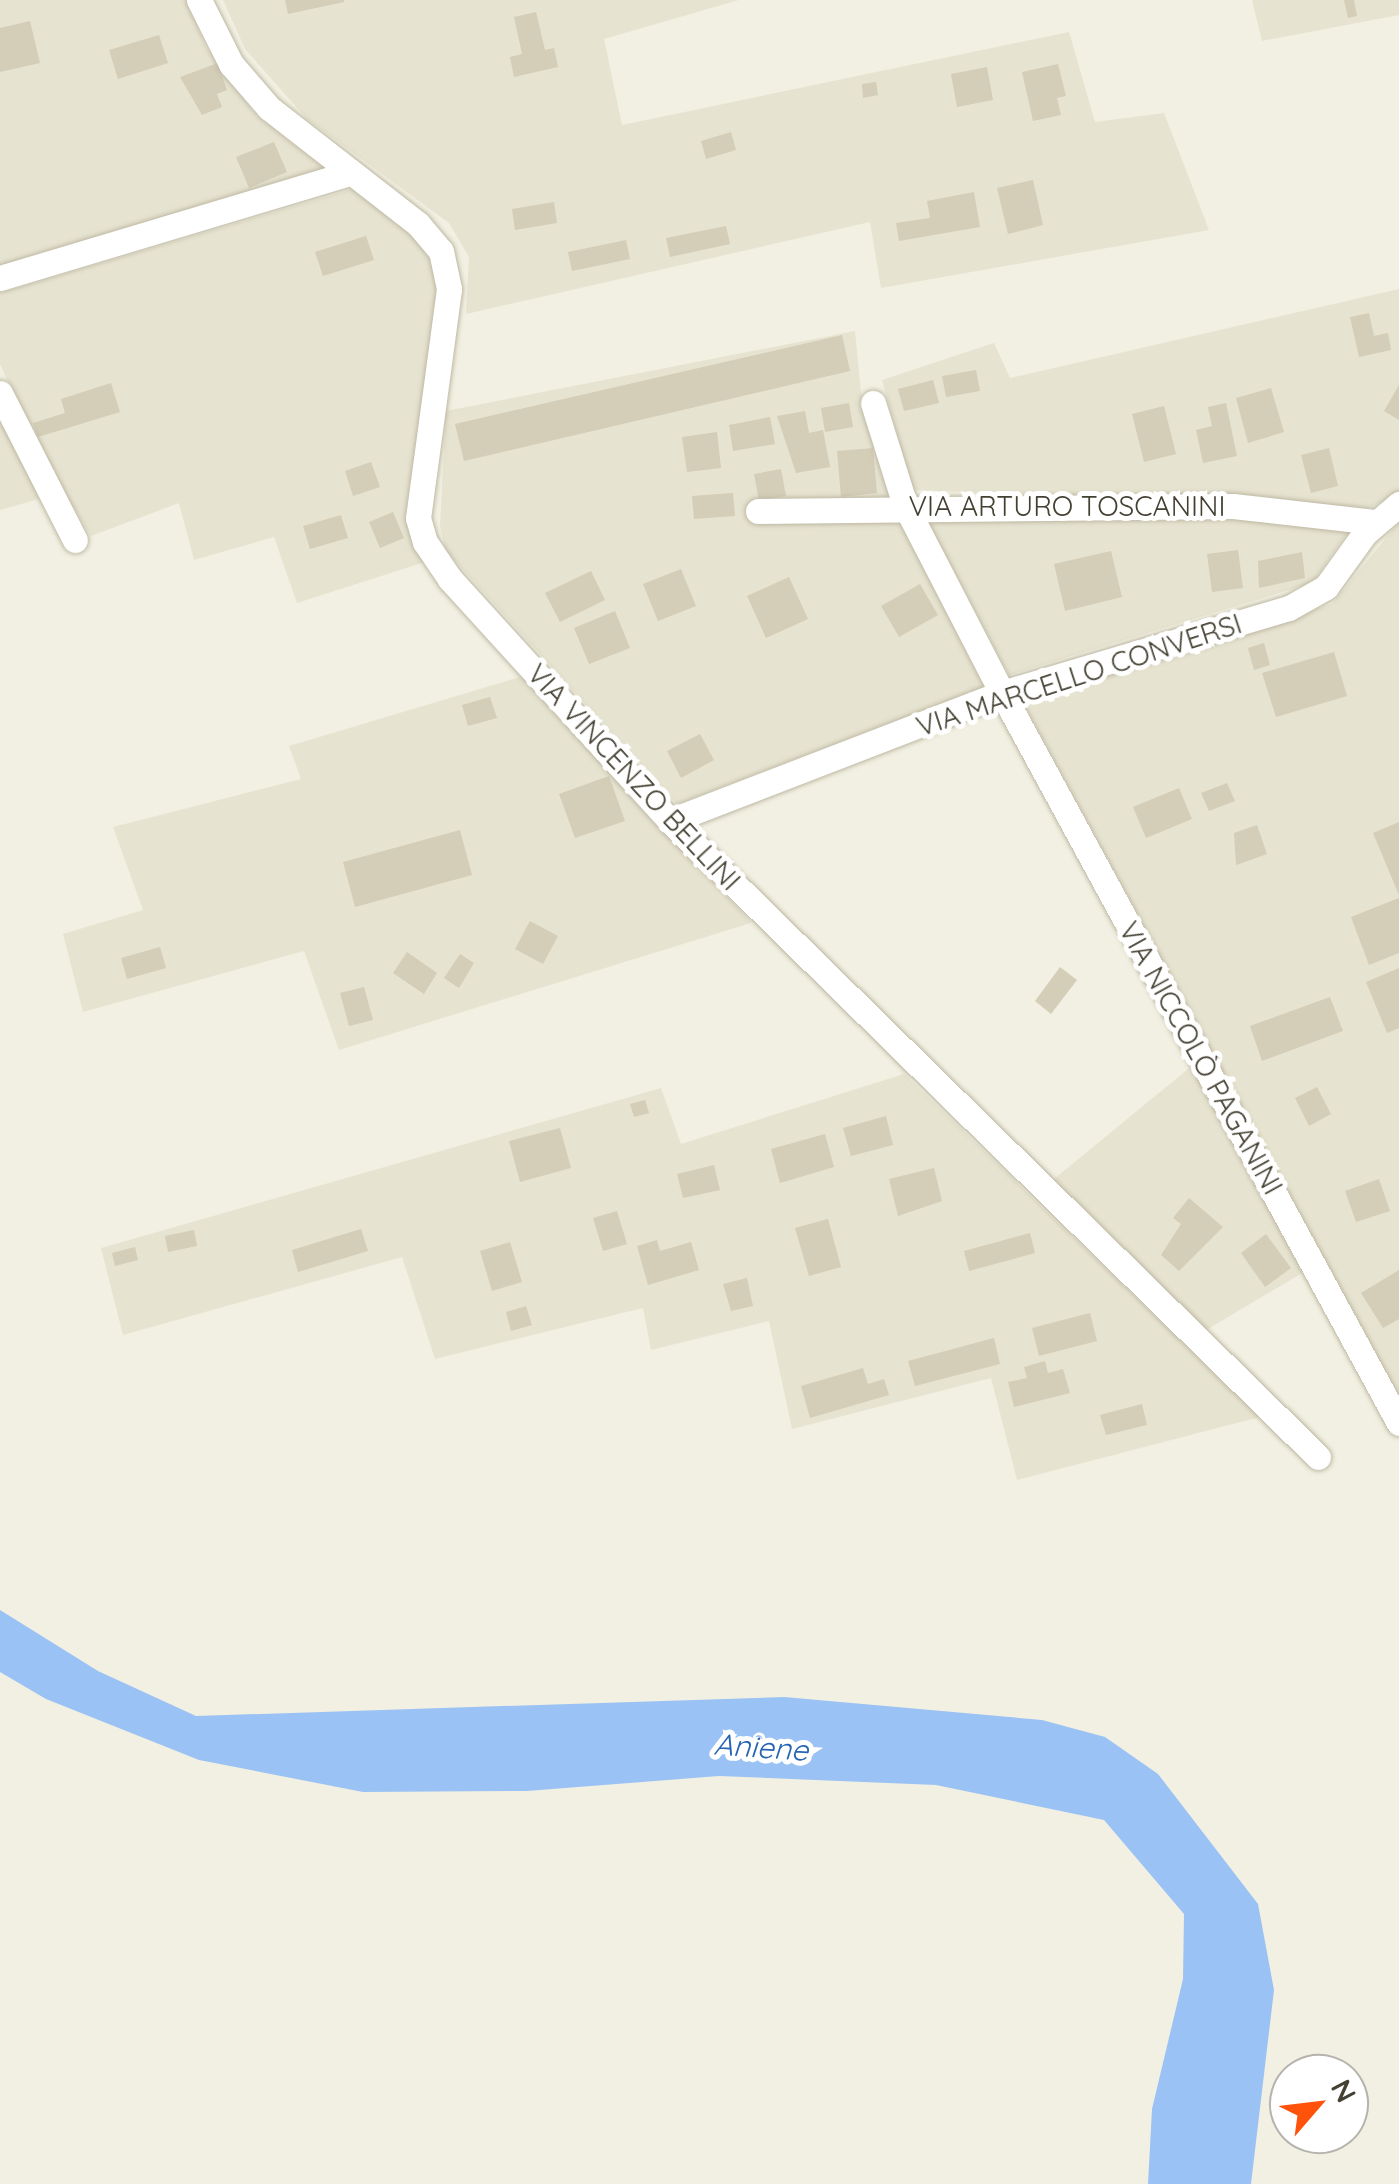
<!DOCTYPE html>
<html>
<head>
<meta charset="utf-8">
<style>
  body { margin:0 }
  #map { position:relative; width:1399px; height:2184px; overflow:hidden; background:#f2f0e2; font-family:Quicksand,sans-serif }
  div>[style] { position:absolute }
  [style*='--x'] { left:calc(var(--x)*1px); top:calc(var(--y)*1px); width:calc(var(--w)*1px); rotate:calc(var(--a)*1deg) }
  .residential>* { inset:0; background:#e6e3d0 }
  .water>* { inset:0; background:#9ac2f4 }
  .building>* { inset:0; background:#d4cdb7 }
  .roads { filter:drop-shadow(0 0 2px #beb9a4) drop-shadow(0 0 2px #beb9a4) }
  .street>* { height:25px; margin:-12.5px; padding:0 12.5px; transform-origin:12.5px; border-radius:12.5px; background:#fff }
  span { translate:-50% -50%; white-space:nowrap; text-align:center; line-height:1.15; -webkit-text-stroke:10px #fff; paint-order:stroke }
  .street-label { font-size:28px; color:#444032 }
  .water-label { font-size:30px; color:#2765b4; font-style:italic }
  .north { position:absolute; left:1269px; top:2054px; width:100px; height:100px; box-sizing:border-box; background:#fff; border:2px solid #b4b3ad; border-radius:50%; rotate:62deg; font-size:28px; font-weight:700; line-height:40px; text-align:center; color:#444032 }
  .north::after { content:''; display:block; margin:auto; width:35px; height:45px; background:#ff530c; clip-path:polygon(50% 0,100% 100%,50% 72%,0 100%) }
</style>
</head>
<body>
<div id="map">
  <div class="residential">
    <div style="clip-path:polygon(0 0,186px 0,206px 47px,257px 116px,327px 170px,0 266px)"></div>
    <div style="clip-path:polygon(223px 0,739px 0,604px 39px,622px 125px,1069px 32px,1095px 122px,1164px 113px,1209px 230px,881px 288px,870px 222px,466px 314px,469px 257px,449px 223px,307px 119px,245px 49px)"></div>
    <div style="clip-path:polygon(1252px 0,1399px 0,1399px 15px,1262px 41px)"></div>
    <div style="clip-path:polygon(353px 189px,423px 244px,440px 280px,405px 518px,425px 562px,297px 603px,274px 537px,194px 560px,179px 503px,91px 536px,39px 451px,0 364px,0 293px)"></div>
    <div style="clip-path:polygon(1399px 289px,1399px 494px,1368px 508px,913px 490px,882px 380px,994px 343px,1010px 378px)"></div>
    <div style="clip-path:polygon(855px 331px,861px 393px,889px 498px,984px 687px,677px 804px,446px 551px,440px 526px,446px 411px)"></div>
    <div style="clip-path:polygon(0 412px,39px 499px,0 510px)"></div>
    <div style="clip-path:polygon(926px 518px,1237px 519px,1348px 532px,1312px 583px,1009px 675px)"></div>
    <div style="clip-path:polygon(1399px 522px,1399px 1396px,1023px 702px,1332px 604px)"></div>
    <div style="clip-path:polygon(523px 676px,751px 923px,339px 1050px,304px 951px,83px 1012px,63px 934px,143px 910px,113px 827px,301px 779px,289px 746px)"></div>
    <div style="clip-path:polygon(1193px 1065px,1304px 1272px,1206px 1330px,1054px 1179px)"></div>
    <div style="clip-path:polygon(904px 1074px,1260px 1417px,1017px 1480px,991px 1378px,792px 1429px,769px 1321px,651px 1350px,643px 1308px,435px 1359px,402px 1257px,123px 1335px,101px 1248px,661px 1088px,681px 1144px)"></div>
  </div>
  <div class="water">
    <div style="clip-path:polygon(0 1610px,98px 1671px,196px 1716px,784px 1697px,1042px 1720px,1105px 1737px,1158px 1774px,1258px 1904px,1274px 1990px,1251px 2184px,1148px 2184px,1152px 2109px,1183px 1979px,1184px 1914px,1104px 1820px,936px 1785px,719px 1776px,527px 1791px,363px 1792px,199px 1760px,46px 1699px,0 1672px)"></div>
  </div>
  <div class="building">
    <div style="clip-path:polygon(285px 0,344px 0,344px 2px,288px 14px)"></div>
    <div style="clip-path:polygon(1344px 0,1354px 0,1357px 16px,1348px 18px)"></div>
    <div style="clip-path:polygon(536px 12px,545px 50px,554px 48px,558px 67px,514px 77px,510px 57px,522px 54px,514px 17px)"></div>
    <div style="clip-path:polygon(30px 21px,40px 63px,0 72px,0 28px)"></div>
    <div style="clip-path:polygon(159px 35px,168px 63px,118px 79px,109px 50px)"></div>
    <div style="clip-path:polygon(218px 63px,227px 90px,217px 94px,222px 107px,202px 115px,180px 77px)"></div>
    <div style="clip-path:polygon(1058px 64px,1066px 96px,1057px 98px,1061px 115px,1033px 121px,1022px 72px)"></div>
    <div style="clip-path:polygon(987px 67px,993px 100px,957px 107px,951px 74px)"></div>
    <div style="clip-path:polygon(876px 82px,878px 95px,863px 98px,862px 84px)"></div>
    <div style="clip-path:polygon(731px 132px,736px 150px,706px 159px,701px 141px)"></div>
    <div style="clip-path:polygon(274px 142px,287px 172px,249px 188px,236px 157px)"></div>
    <div style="clip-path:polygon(1033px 180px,1043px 225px,1008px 234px,997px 188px)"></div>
    <div style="clip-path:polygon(974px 192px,980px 227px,899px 241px,896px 223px,930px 218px,927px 201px)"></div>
    <div style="clip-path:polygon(554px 202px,557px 223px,515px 230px,512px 209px)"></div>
    <div style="clip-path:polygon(726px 226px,730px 244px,670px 257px,666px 238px)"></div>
    <div style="clip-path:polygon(366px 236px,374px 260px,323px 276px,315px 252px)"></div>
    <div style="clip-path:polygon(626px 240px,630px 259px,572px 271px,568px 252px)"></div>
    <div style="clip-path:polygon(1369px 313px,1374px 336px,1388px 333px,1391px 350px,1359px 357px,1350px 317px)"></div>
    <div style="clip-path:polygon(842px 335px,850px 371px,464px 461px,455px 424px)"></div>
    <div style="clip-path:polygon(976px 370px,980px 391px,946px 397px,942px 376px)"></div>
    <div style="clip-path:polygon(933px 380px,939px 403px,904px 411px,898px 389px)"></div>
    <div style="clip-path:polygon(111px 383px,120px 412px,38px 437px,33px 423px,65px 413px,61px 399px)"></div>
    <div style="clip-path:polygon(1399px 385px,1399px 420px,1384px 411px)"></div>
    <div style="clip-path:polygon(1271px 388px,1284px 432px,1248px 443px,1236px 398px)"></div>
    <div style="clip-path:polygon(849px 403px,853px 427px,825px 432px,821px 408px)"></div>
    <div style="clip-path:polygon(1226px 403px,1237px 456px,1203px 463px,1196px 430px,1212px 426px,1208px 407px)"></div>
    <div style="clip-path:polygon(1164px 406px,1176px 454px,1144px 462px,1132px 414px)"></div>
    <div style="clip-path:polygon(805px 411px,809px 433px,823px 430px,830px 467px,796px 473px,777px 416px)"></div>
    <div style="clip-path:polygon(770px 417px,775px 444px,733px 451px,729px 425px)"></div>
    <div style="clip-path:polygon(717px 432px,721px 468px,687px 472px,682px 437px)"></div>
    <div style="clip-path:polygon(873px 448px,877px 493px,841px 497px,837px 451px)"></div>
    <div style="clip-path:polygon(1329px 448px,1338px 486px,1311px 493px,1301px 455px)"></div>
    <div style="clip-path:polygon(371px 462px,380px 487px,353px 496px,345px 471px)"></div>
    <div style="clip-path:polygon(781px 469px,786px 496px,759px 501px,754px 474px)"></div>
    <div style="clip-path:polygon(733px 493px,735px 516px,694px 519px,692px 496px)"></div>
    <div style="clip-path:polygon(393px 512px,404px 538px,380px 548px,369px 522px)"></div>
    <div style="clip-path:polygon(341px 515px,348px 538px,310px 549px,303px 526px)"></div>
    <div style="clip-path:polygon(1238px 550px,1243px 588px,1212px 592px,1207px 554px)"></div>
    <div style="clip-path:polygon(1111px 551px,1122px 597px,1065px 611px,1054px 564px)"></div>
    <div style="clip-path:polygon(1302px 552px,1305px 578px,1259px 588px,1258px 561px)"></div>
    <div style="clip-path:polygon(681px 569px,696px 606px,658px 621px,643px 584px)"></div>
    <div style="clip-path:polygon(591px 571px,605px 600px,560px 622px,545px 593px)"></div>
    <div style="clip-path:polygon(789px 577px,808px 619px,766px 638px,747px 596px)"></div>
    <div style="clip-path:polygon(920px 584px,938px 615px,899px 637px,881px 606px)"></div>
    <div style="clip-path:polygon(615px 611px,630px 648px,589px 664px,574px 628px)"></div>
    <div style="clip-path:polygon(1264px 643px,1270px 665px,1254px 670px,1248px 648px)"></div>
    <div style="clip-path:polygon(1334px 652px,1347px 696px,1276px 717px,1262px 673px)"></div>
    <div style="clip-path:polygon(490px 697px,497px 718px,468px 726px,462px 705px)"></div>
    <div style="clip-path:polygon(700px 734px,714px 760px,681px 778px,667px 751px)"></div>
    <div style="clip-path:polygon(609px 776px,625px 821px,575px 838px,559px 794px)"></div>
    <div style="clip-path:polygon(1227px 783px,1235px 801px,1209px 811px,1201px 793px)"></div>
    <div style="clip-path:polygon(1179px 788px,1192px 819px,1146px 838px,1133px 807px)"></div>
    <div style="clip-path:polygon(1399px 822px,1399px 895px,1373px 833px)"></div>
    <div style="clip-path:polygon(1257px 825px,1267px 854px,1236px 865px,1234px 833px)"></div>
    <div style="clip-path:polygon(460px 830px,472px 875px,355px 907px,343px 862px)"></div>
    <div style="clip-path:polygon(1399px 898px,1399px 953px,1369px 965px,1351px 917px)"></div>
    <div style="clip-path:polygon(530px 921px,558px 936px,543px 964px,515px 949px)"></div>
    <div style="clip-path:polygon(160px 947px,166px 968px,127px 979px,121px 958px)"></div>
    <div style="clip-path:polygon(407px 952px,437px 973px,424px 994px,393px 973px)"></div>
    <div style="clip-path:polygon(460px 954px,474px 963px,459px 988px,444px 978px)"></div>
    <div style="clip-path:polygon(1060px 967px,1077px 980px,1051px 1014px,1035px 1001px)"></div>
    <div style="clip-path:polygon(1399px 968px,1399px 1028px,1387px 1033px,1366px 982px)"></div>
    <div style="clip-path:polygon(364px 987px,373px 1020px,349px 1026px,340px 993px)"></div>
    <div style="clip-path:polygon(1330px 997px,1343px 1031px,1262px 1061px,1250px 1026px)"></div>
    <div style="clip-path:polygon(1317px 1087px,1331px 1114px,1309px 1126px,1295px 1098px)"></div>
    <div style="clip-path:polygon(645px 1100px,649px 1113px,634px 1117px,630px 1104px)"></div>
    <div style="clip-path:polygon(886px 1116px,893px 1145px,851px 1156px,843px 1128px)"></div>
    <div style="clip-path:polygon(560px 1128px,571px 1168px,520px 1182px,509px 1141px)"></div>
    <div style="clip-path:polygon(825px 1134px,834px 1167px,780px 1183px,771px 1149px)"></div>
    <div style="clip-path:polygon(714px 1165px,720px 1190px,683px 1198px,677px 1174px)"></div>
    <div style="clip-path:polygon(934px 1168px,942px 1201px,898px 1216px,889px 1179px)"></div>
    <div style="clip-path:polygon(1379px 1179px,1390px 1211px,1356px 1222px,1345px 1191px)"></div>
    <div style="clip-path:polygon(1189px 1198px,1223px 1227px,1179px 1271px,1161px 1255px,1181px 1224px,1173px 1218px)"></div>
    <div style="clip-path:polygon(617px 1211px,627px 1244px,603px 1251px,593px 1218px)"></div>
    <div style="clip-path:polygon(828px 1219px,841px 1267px,809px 1276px,795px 1228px)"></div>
    <div style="clip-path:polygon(361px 1229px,368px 1251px,298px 1272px,292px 1250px)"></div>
    <div style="clip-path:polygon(194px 1230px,197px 1246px,168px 1252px,165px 1236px)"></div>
    <div style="clip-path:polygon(1030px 1233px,1035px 1253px,969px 1271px,964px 1251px)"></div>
    <div style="clip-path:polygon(1266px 1234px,1291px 1268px,1265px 1287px,1241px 1253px)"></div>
    <div style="clip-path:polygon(657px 1240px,660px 1251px,691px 1242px,699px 1270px,648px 1285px,637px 1246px)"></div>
    <div style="clip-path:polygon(510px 1242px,522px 1282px,492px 1291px,480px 1251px)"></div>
    <div style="clip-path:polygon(135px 1247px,138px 1260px,115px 1266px,112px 1253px)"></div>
    <div style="clip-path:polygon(1399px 1270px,1399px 1319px,1383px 1328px,1361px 1293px)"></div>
    <div style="clip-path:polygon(747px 1278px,753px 1306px,731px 1311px,723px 1284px)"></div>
    <div style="clip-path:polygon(526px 1306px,532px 1325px,511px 1331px,506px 1312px)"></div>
    <div style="clip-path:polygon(1090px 1313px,1097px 1341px,1039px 1356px,1032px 1328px)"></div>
    <div style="clip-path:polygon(994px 1338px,1000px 1364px,915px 1386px,908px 1361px)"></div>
    <div style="clip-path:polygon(1045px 1361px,1048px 1373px,1063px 1369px,1070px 1393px,1014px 1407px,1008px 1382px,1027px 1378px,1024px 1367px)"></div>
    <div style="clip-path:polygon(863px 1368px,868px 1384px,884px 1379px,889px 1395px,810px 1418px,801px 1386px)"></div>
    <div style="clip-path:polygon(1142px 1404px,1147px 1425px,1106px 1435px,1100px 1415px)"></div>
  </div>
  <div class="roads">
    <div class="street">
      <div style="--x:199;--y:0;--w:72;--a:63.4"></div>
      <div style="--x:231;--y:64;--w:58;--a:49.2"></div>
      <div style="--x:269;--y:108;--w:189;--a:37.9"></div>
      <div style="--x:418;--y:224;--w:35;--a:50"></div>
      <div style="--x:441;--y:251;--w:39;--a:78"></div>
      <div style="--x:449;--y:289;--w:231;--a:97.7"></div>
      <div style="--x:418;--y:518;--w:25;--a:74"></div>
      <div style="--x:425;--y:542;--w:45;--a:56"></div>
      <div style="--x:450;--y:579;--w:327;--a:47.7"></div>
      <div style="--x:670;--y:821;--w:908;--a:44.46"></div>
      <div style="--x:0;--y:278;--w:365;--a:-16.7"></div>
      <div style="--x:0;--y:393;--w:165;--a:63"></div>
      <div style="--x:873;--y:403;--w:107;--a:72.6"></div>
      <div style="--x:905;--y:505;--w:212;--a:62.7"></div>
      <div style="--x:1002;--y:693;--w:831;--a:61.46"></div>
      <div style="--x:758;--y:511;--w:475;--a:-0.6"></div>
      <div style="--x:1233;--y:506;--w:144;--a:6.4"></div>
      <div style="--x:670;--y:821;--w:356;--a:-21.1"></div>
      <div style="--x:1002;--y:693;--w:299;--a:-16.5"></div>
      <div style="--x:1289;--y:608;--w:43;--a:-29.6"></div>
      <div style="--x:1326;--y:587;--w:67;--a:-54.2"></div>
      <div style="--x:1365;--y:533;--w:45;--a:-40.5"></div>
    </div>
  </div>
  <div class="street-label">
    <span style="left:1067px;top:506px">VIA ARTURO TOSCANINI</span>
    <span style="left:1079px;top:675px;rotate:-18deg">VIA MARCELLO CONVERSI</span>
    <span style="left:634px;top:777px;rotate:47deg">VIA VINCENZO BELLINI</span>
    <span style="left:1201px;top:1058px;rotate:61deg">VIA NICCOLÒ PAGANINI</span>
  </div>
  <div class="water-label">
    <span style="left:761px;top:1747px;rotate:4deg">Aniene</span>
  </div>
  <div class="north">N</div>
</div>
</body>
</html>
